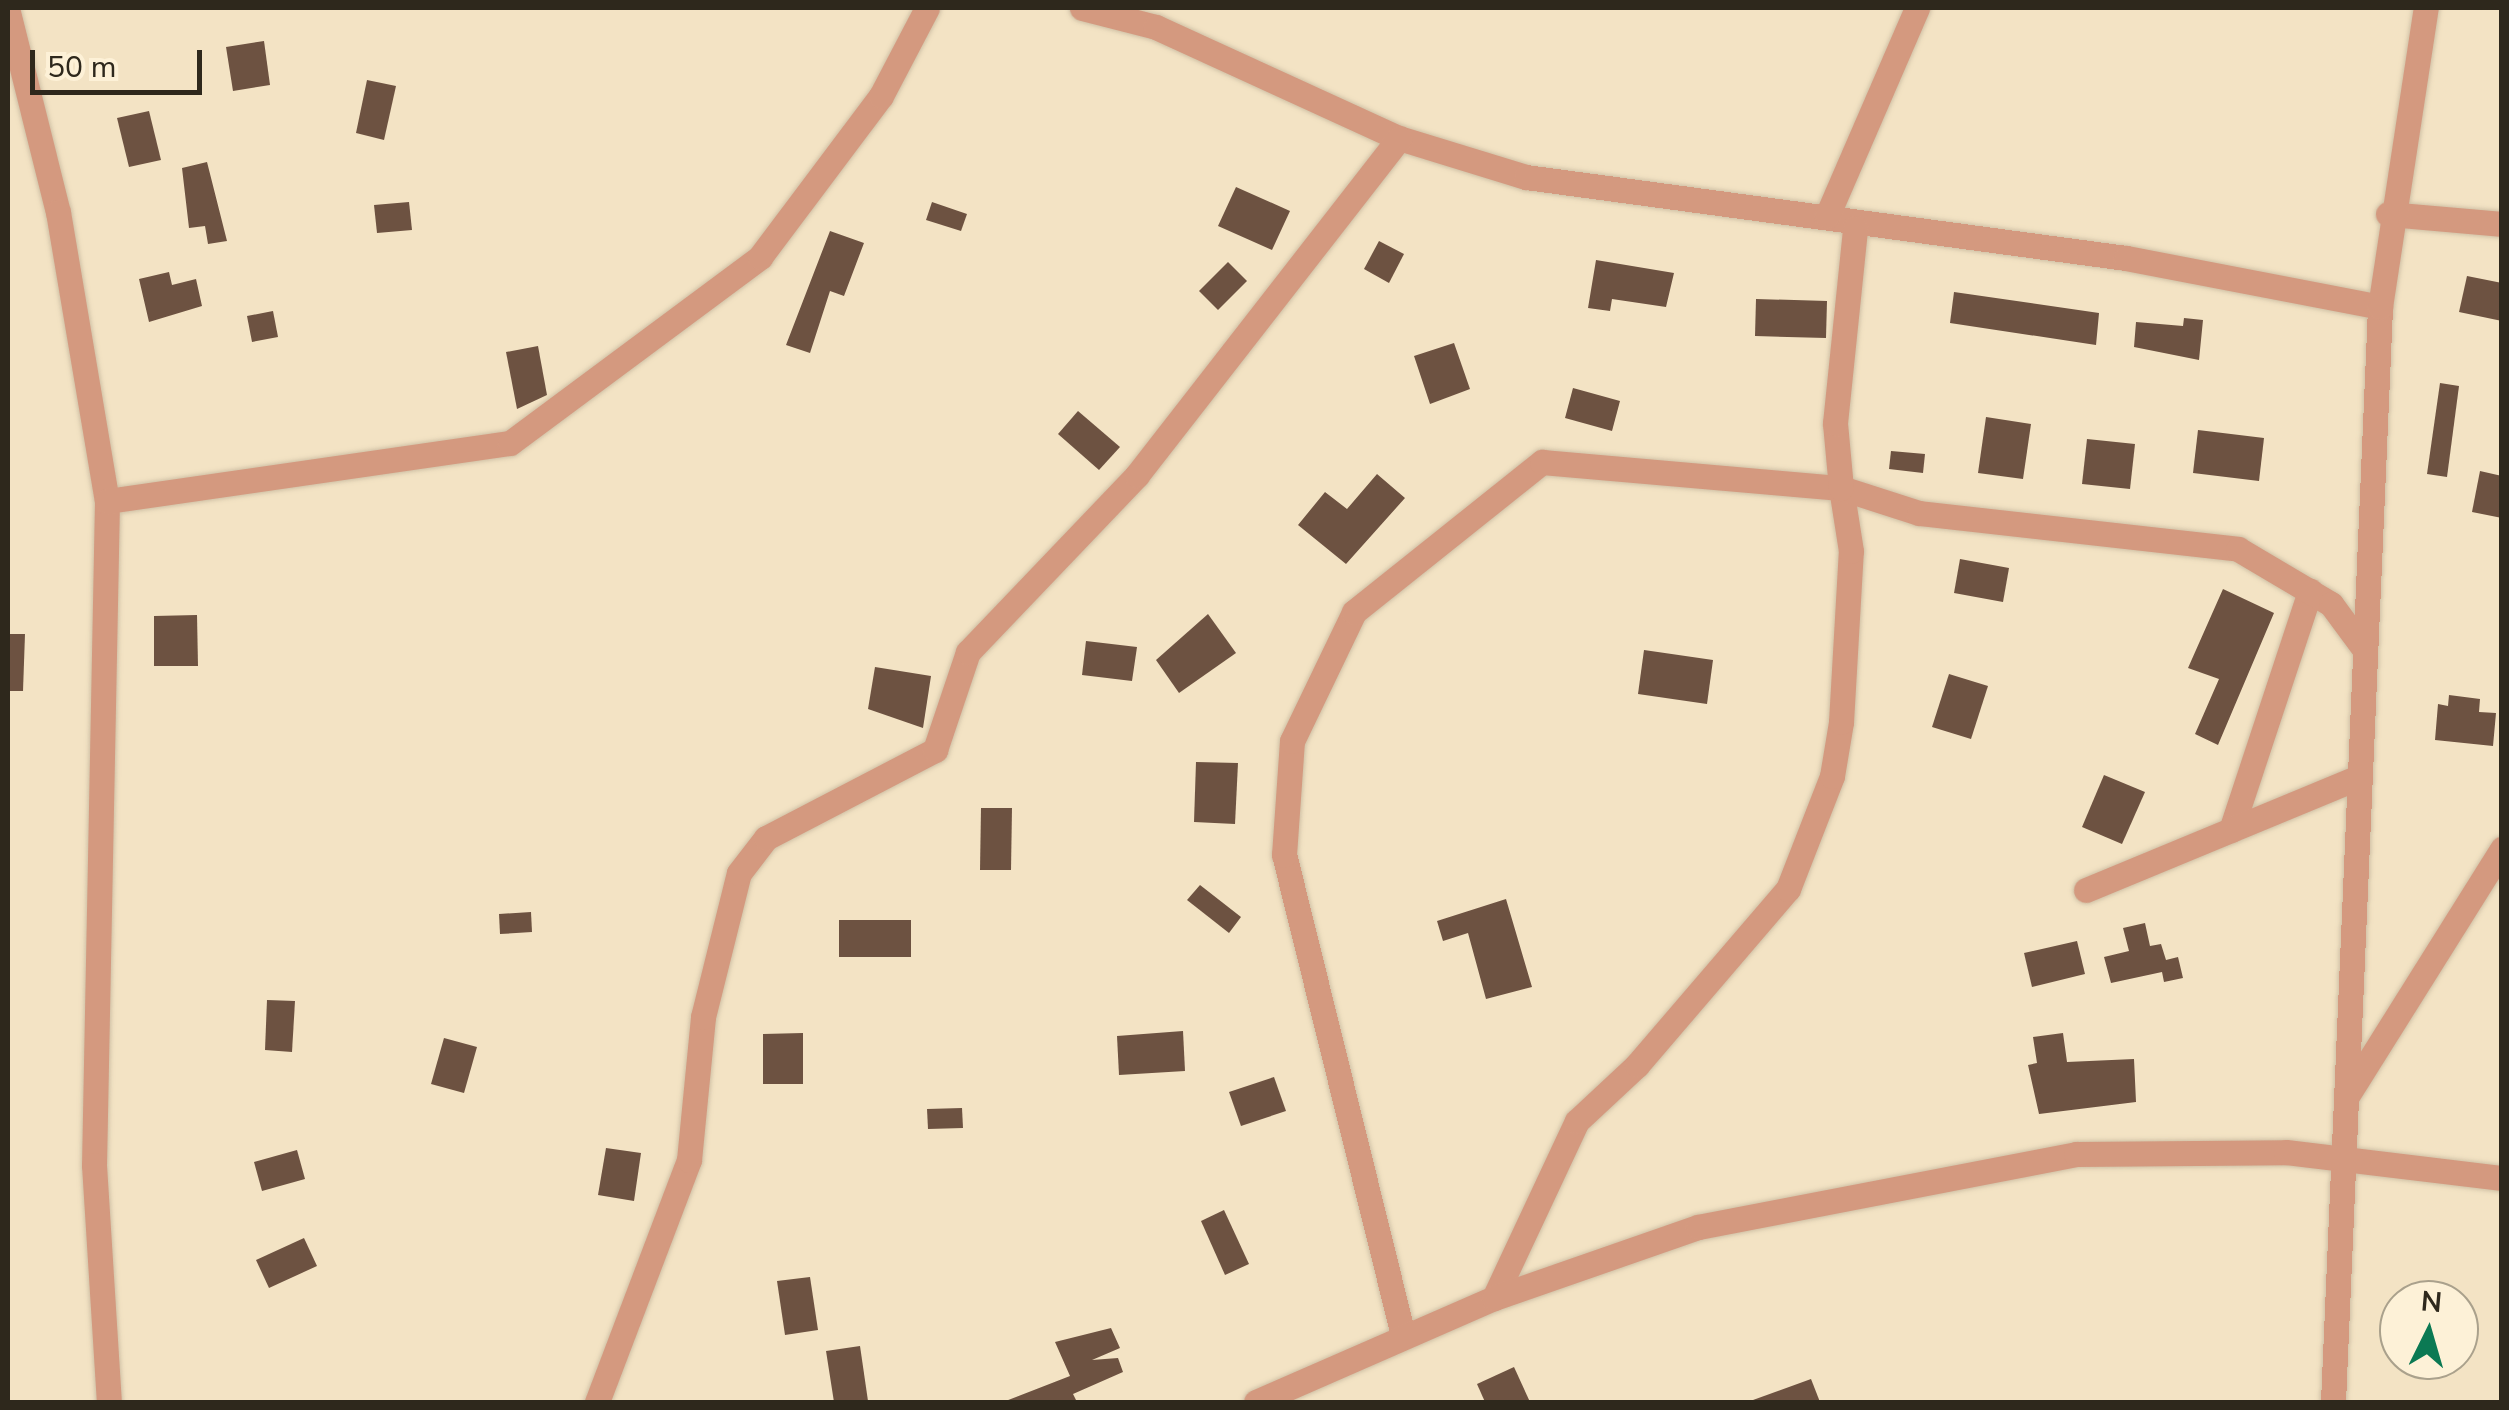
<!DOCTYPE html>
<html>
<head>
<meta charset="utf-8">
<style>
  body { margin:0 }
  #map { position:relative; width:2509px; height:1410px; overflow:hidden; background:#f3e3c4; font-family:"Nunito Sans",sans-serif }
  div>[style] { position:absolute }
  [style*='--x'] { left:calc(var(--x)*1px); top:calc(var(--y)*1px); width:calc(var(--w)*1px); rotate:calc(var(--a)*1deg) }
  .building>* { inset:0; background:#6d5241 }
  .roads { filter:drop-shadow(0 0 2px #d0c1a6) drop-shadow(0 0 2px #d0c1a6) }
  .minor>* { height:25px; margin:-12.5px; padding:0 12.5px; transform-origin:12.5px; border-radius:12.5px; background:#d4997f }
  span { translate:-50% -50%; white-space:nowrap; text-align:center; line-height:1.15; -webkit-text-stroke:10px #fdf1d7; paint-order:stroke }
  .frame { position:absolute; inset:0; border:10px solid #2e281c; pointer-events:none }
  .north { position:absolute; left:2379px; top:1280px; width:100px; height:100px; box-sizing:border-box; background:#fdf1d7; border:2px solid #aaa18c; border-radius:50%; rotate:5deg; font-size:28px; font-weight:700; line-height:40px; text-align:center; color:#2e281c }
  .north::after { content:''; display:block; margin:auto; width:35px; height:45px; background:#0b7953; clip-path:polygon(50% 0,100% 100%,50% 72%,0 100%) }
  .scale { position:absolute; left:30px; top:50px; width:172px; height:45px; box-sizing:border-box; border:5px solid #2e281c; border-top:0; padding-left:12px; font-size:30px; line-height:35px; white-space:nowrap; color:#2e281c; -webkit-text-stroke:8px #fdf1d7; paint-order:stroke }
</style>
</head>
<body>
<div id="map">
  <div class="building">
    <div style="clip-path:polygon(264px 41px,270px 85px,233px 91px,226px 47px)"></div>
    <div style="clip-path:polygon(367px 80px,396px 86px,384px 140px,356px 133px)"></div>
    <div style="clip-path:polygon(149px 111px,161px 160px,129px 167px,117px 118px)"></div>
    <div style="clip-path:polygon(207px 162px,227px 241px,208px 244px,205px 226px,189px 228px,182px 168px)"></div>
    <div style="clip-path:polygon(1236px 187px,1290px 211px,1272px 250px,1218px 226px)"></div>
    <div style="clip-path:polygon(409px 202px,412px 230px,377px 233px,374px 205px)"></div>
    <div style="clip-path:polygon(932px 202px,967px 214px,961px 231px,926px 220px)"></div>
    <div style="clip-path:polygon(830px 231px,864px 243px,844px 296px,830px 291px,810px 353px,786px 345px)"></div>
    <div style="clip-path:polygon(1379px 241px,1404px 254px,1389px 283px,1364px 269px)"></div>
    <div style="clip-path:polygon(1596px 260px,1674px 273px,1666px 307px,1612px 299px,1610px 311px,1588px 308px)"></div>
    <div style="clip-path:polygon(1228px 262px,1247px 281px,1218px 310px,1199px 291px)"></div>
    <div style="clip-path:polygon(169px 272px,172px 285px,196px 279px,202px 306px,149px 322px,139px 279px)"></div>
    <div style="clip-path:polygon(2467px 276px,2502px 283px,2502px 321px,2459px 312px)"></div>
    <div style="clip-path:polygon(1954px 292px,2099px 313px,2096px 345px,1950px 323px)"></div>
    <div style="clip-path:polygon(1756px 299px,1827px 301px,1826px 338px,1755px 336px)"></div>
    <div style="clip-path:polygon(273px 311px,278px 337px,252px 342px,247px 316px)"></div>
    <div style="clip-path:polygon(2184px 318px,2203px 320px,2199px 360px,2134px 347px,2136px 322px,2183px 326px)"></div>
    <div style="clip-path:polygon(1454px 343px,1470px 389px,1430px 404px,1414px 356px)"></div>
    <div style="clip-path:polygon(538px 346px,547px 395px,517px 409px,506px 352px)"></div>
    <div style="clip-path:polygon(2440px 383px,2459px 386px,2447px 477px,2427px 474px)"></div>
    <div style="clip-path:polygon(1573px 388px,1620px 401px,1612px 431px,1565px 418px)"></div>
    <div style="clip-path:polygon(1078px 411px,1120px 447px,1099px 470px,1058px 434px)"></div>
    <div style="clip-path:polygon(1986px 417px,2031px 424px,2023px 479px,1978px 473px)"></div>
    <div style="clip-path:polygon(2198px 430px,2264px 438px,2259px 481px,2193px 473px)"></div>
    <div style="clip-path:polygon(2087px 439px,2135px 444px,2130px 489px,2082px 484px)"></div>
    <div style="clip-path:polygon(1891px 451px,1925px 454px,1923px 473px,1889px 469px)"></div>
    <div style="clip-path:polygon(2480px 471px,2502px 476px,2502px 518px,2472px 512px)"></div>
    <div style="clip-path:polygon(1377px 474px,1405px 498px,1346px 564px,1298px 525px,1325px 492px,1347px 509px)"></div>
    <div style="clip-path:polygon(1960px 559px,2009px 568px,2003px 602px,1954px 593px)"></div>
    <div style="clip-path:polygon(2223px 589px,2274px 613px,2218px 745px,2195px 734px,2219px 679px,2188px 668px)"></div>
    <div style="clip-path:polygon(1208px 614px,1236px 653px,1179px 693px,1156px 660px)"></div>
    <div style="clip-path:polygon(197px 615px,198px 666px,154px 666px,154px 616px)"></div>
    <div style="clip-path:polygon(8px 634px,25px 634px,23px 691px,8px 691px)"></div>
    <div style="clip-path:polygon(1086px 641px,1137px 647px,1132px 681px,1082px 675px)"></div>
    <div style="clip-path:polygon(1644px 650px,1713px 660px,1707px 704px,1638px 694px)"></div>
    <div style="clip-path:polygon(875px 667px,931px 676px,923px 728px,868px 709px)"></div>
    <div style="clip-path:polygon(1949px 674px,1988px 686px,1971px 739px,1932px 727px)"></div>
    <div style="clip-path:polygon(2449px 695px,2480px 699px,2479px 712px,2496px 713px,2493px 746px,2435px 740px,2438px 704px,2448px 706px)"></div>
    <div style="clip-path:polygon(1196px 762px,1238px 763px,1235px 824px,1194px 822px)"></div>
    <div style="clip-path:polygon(2104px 775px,2145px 792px,2122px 844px,2082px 827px)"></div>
    <div style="clip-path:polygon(981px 808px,1012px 808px,1011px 870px,980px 870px)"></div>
    <div style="clip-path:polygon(1200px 885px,1241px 917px,1229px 933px,1187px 900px)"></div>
    <div style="clip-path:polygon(1506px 899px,1532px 987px,1486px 999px,1468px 933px,1443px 941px,1437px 921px)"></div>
    <div style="clip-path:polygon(531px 912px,532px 932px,500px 934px,499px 914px)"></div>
    <div style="clip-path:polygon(839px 920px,911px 920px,911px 957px,839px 957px)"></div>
    <div style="clip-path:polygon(2145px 923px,2150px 946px,2161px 944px,2166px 960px,2178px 957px,2183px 978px,2164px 982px,2162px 972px,2111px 983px,2104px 957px,2129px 951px,2123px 928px)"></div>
    <div style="clip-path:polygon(2077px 941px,2085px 974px,2032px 987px,2024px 953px)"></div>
    <div style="clip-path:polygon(267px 1000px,295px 1001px,292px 1052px,265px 1050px)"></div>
    <div style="clip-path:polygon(1183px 1031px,1185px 1071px,1119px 1075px,1117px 1036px)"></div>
    <div style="clip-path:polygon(803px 1033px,803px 1084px,763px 1084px,763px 1034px)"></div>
    <div style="clip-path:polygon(2063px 1033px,2067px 1062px,2134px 1059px,2136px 1102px,2039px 1114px,2028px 1065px,2037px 1063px,2033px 1037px)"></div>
    <div style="clip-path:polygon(444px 1038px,477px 1047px,464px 1093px,431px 1084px)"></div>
    <div style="clip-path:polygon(1274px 1077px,1286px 1111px,1241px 1126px,1229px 1092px)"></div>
    <div style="clip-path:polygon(962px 1108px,963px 1128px,928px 1129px,927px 1109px)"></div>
    <div style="clip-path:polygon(606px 1148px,641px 1153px,634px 1201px,598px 1195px)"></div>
    <div style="clip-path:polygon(297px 1150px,305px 1179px,262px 1191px,254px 1162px)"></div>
    <div style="clip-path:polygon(1224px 1210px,1249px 1264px,1225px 1275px,1201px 1221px)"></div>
    <div style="clip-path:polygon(304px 1238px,317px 1266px,269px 1288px,256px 1260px)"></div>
    <div style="clip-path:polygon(810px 1277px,818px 1330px,785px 1335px,777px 1281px)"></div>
    <div style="clip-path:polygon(1111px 1328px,1120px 1348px,1092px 1360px,1118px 1358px,1123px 1372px,1073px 1394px,1077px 1402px,1003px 1402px,1070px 1376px,1055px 1342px)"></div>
    <div style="clip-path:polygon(860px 1346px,868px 1401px,834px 1402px,826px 1351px)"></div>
    <div style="clip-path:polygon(1514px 1367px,1530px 1402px,1485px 1402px,1477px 1384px)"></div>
    <div style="clip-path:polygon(1811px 1379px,1820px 1402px,1754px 1402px,1753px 1400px)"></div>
  </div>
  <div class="roads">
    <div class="minor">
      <div style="--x:1082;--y:8;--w:76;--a:14.4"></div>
      <div style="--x:1156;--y:27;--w:267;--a:24.6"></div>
      <div style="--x:1399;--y:138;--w:133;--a:17.1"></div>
      <div style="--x:1526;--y:177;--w:605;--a:7.69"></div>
      <div style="--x:2126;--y:258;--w:259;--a:10.9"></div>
      <div style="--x:8;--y:12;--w:206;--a:76"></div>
      <div style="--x:58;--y:212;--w:293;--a:80.4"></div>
      <div style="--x:107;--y:501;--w:664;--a:91.12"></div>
      <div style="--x:94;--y:1165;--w:237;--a:86.4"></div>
      <div style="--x:2388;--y:214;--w:114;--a:5"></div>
      <div style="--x:1827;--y:216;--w:227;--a:-66.6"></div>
      <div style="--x:107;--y:501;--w:407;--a:-8.2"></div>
      <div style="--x:510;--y:443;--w:312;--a:-36.6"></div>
      <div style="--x:760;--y:257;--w:201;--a:-53.1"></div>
      <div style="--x:881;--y:96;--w:99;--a:-62.4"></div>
      <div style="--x:2231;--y:830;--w:252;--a:-71.7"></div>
      <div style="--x:2086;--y:890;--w:293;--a:-22.5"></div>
      <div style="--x:2347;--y:1096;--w:292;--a:-57.9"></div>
      <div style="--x:1494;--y:1298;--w:195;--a:-64.9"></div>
      <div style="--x:1577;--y:1121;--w:82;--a:-43"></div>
      <div style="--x:1637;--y:1065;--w:232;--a:-49.4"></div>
      <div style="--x:1788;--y:889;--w:121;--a:-68.7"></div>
      <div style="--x:1832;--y:776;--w:55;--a:-80.5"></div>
      <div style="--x:1841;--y:722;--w:171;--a:-86.7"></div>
      <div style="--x:1851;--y:551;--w:64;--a:-99"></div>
      <div style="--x:1841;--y:488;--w:82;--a:17.8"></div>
      <div style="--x:1919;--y:513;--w:321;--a:6.4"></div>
      <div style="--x:2238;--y:549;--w:108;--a:30.6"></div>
      <div style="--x:2331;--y:604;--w:52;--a:53.6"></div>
      <div style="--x:1403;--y:1335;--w:495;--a:-103.9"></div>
      <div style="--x:1284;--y:855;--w:114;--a:-86"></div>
      <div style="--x:1292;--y:741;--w:143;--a:-64.3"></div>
      <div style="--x:1354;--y:612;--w:241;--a:-38.6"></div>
      <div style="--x:1542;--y:462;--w:300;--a:5"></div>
      <div style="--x:1841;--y:488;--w:65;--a:-95.3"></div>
      <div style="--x:1835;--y:423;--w:196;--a:-84.1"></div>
      <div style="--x:597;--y:1402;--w:259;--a:-69.2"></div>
      <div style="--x:689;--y:1160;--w:144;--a:-84.4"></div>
      <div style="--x:703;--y:1017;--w:148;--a:-76"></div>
      <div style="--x:739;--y:873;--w:44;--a:-52.4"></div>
      <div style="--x:766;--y:838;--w:191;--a:-27.5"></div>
      <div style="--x:935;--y:750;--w:103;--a:-71.4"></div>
      <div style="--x:968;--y:652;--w:245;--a:-46.3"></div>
      <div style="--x:1137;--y:475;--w:427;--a:-52.1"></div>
      <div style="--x:1256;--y:1402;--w:260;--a:-23.6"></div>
      <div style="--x:1494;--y:1298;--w:216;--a:-19.2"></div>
      <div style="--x:1698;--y:1227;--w:385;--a:-10.9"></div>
      <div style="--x:2076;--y:1154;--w:210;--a:-0.5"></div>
      <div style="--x:2286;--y:1152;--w:218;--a:6.9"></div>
      <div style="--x:2333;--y:1402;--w:1096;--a:-87.54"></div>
      <div style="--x:2380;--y:307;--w:303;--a:-81.3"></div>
    </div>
  </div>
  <div class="frame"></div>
  <div class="north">N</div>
  <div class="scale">50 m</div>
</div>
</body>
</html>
